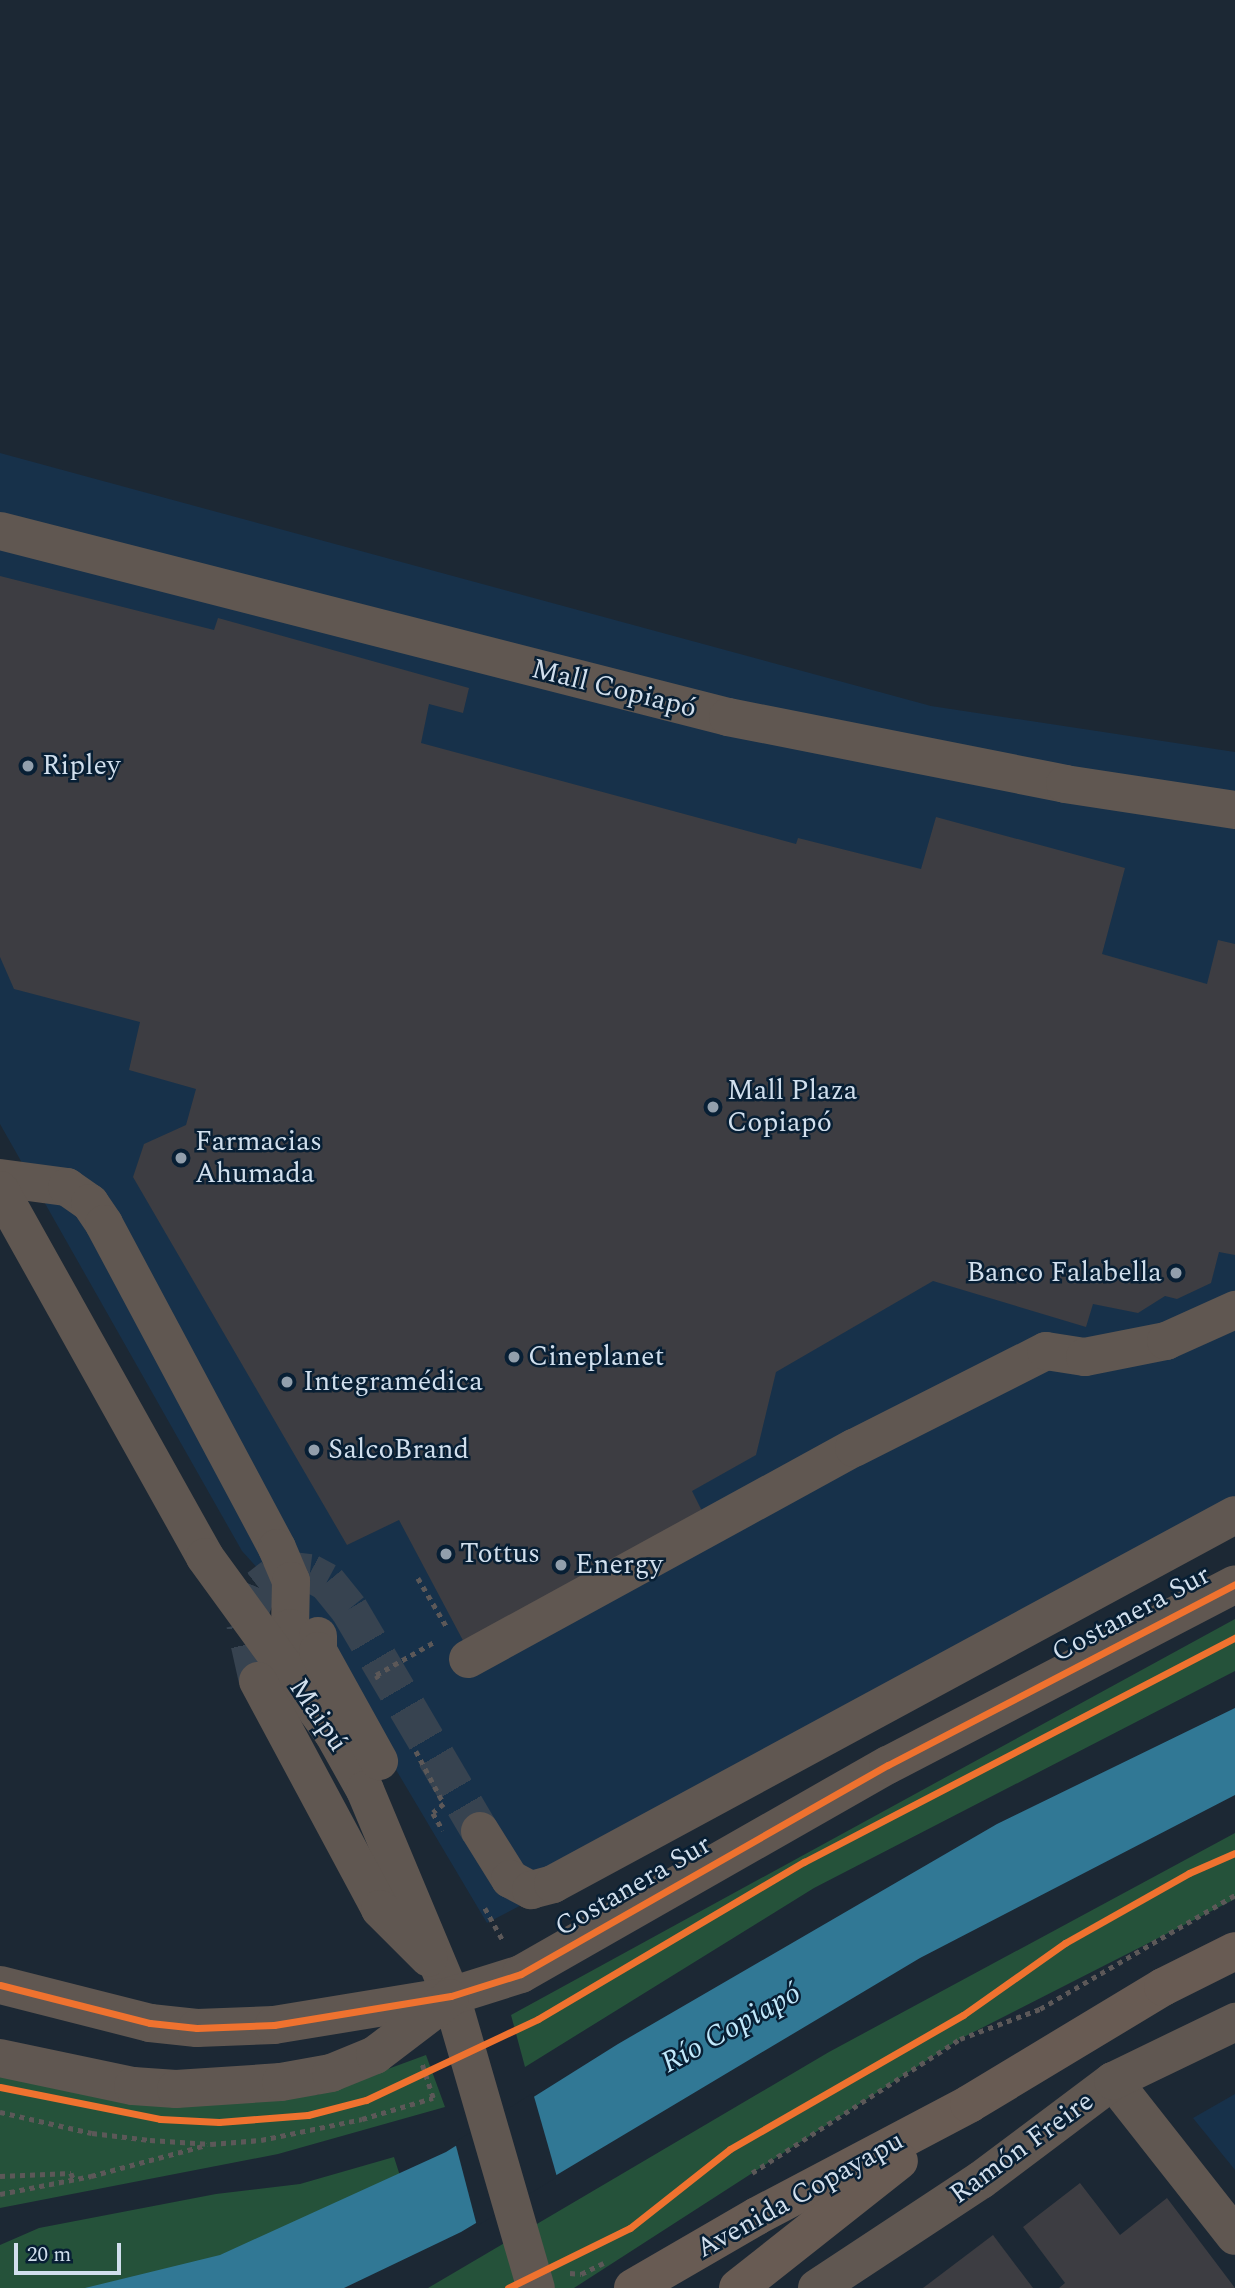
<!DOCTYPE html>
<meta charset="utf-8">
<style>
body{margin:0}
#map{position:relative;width:1235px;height:2288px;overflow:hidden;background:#1c2834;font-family:Spectral,serif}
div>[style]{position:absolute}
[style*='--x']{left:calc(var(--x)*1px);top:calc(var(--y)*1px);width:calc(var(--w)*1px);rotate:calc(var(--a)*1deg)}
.built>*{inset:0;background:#17314a}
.green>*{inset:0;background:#25523a}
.water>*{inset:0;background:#317895}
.pier>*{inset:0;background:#1c2834}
.building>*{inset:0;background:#3d3d42}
.minor-tunnel>*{height:38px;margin-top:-19px;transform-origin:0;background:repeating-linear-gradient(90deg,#374350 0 38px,transparent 0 57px)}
.path>*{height:4.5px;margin-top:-2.25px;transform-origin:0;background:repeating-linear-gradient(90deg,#5c5858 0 5px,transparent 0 10px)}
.minor>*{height:38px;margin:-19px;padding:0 19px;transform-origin:19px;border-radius:19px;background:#605751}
.highway>*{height:38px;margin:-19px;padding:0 19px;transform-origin:19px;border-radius:19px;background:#685b53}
.cycleway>*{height:7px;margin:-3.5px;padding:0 3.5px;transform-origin:3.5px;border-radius:3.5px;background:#ef722f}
.dots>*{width:19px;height:19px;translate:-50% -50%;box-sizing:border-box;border:4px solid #081f34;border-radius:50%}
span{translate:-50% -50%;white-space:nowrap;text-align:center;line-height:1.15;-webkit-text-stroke:5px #081f34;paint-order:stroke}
.street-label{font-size:28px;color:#d1dfed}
.poi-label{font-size:28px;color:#d1dfed}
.left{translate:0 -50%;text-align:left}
.right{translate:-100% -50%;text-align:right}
.water-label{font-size:30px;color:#c2e9fb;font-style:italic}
.scale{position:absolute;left:14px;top:2243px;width:107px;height:32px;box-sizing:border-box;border:4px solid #d1dfed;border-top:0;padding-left:9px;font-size:21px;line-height:24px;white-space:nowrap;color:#d1dfed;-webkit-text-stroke:5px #081f34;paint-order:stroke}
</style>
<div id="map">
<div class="built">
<div style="clip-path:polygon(0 453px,931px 706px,1235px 752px,1235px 1535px,487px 1923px,313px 1630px,242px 1551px,0 1124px)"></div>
<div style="clip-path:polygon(1235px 2094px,1235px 2170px,1193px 2118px)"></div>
</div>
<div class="green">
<div style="clip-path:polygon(1235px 1619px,1235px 1671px,814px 1888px,525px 2067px,511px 2015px)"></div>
<div style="clip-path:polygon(1235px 1833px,1235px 1899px,960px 2039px,574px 2288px,428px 2288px,829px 2052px)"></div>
<div style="clip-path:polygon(426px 2055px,445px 2107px,278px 2154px,0 2208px,0 2073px,317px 2095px)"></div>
<div style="clip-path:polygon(394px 2157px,423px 2248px,312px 2288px,0 2288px,0 2245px,39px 2228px,216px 2194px,300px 2184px)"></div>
</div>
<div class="water">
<div style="clip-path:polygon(1235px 1708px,1235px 1795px,920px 1958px,461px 2232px,344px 2288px,85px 2288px,220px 2255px,446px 2152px,618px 2044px,997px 1824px)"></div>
</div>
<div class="pier">
<div style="clip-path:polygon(533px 2093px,557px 2177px,477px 2226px,455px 2142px)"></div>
</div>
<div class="building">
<div style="clip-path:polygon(0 576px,214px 630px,218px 618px,469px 688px,463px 713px,429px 704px,421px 743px,796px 844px,798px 838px,921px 869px,936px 817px,1125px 868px,1102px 954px,1207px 984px,1218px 940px,1235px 944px,1235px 1255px,1219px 1252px,1211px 1283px,1177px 1299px,1165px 1296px,1138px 1313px,1093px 1304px,1086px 1327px,933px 1281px,776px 1372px,756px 1455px,692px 1491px,706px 1519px,467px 1648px,399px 1520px,347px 1545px,133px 1177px,144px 1144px,186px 1125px,196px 1089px,129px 1070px,140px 1022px,14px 989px,0 957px)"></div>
<div style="clip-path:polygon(1080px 2183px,1120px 2235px,1167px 2198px,1235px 2288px,1059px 2288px,1065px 2283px,1023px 2227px)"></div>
<div style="clip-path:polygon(993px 2235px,1033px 2288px,923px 2288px)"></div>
</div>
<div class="minor-tunnel">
<div style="--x:258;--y:1681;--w:59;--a:-102.6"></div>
<div style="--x:245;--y:1623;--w:38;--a:-68"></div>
<div style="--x:259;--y:1588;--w:18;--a:-38"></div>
<div style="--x:273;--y:1577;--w:21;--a:-17"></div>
<div style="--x:293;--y:1571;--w:17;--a:7"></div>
<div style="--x:310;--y:1573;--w:19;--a:28"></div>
<div style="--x:327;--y:1582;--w:35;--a:51"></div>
<div style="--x:349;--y:1609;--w:258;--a:59.5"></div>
</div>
<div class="path">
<div style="--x:418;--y:1578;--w:59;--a:59.5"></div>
<div style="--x:378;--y:1679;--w:4;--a:-117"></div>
<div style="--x:376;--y:1675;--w:67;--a:-29.6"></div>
<div style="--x:416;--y:1751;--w:60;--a:62.2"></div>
<div style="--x:444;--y:1804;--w:14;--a:141"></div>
<div style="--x:433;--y:1813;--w:20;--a:60"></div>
<div style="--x:485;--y:1908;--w:38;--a:61"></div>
<div style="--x:0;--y:2112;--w:94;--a:12.9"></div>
<div style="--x:92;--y:2133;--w:58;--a:6.9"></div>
<div style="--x:150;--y:2140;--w:61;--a:3.8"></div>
<div style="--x:211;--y:2144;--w:50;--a:-4.6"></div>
<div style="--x:261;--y:2140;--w:103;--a:-11.7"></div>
<div style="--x:362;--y:2119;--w:74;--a:-16.5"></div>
<div style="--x:433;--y:2098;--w:36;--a:-108"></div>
<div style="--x:752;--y:2173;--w:247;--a:-32.8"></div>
<div style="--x:960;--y:2039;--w:85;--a:-20.6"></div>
<div style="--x:1040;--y:2009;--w:226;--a:-30.3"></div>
<div style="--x:0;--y:2176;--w:71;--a:-2.4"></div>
<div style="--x:71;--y:2173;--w:8;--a:67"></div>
<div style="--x:0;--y:2194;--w:93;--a:-11.2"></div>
<div style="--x:91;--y:2176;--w:120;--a:-15"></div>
<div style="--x:570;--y:2273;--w:11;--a:5"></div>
<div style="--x:581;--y:2274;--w:25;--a:-26"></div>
</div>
<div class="minor">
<div style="--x:0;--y:531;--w:751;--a:14.33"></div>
<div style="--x:728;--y:717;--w:344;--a:11.2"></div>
<div style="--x:1065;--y:784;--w:172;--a:8.7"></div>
<div style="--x:0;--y:1178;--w:68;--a:7.7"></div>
<div style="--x:67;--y:1187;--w:28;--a:35"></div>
<div style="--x:90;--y:1203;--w:25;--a:56"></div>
<div style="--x:104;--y:1224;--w:367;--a:61.9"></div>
<div style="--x:277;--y:1548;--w:36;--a:67"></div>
<div style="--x:291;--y:1581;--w:47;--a:91.2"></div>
<div style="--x:290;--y:1628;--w:52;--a:80"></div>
<div style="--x:0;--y:1190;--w:420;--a:60.8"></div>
<div style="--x:205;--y:1557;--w:218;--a:54"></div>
<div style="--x:333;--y:1733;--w:65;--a:60.7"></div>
<div style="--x:365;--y:1790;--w:223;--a:67.3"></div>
<div style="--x:451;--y:1996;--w:304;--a:73.8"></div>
<div style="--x:318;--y:1636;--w:15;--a:90"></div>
<div style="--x:318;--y:1651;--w:126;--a:61"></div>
<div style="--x:468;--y:1659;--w:440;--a:-28.7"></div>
<div style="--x:854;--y:1448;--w:215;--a:-26.8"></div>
<div style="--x:1046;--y:1351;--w:39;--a:9"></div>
<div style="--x:1085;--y:1357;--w:83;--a:-11.2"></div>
<div style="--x:1166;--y:1341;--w:76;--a:-24.2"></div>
<div style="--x:258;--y:1681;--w:259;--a:61.8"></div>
<div style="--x:380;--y:1909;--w:69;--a:45"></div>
<div style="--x:480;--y:1831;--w:57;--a:58"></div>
<div style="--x:510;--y:1879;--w:24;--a:28"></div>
<div style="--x:531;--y:1890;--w:23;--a:-15"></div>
<div style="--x:553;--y:1884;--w:775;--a:-28.42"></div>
<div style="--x:0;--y:1985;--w:155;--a:14.2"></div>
<div style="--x:150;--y:2023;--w:47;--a:6.1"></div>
<div style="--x:197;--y:2028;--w:77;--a:-2.2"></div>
<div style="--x:274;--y:2025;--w:179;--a:-9.3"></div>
<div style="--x:451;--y:1996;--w:73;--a:-17.4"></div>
<div style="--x:521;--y:1974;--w:422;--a:-29.7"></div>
<div style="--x:888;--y:1765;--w:391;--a:-27.5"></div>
<div style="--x:0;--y:2058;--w:136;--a:11.9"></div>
<div style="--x:133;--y:2086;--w:43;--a:4"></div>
<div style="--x:176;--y:2089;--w:105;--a:-3.8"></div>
<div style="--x:281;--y:2082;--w:51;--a:-10.2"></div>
<div style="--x:331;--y:2073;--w:48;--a:-22.2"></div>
<div style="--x:375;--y:2055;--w:94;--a:-37.2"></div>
<div style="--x:1113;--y:2081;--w:197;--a:51.8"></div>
<div style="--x:817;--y:2288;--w:196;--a:-33.4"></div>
<div style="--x:981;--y:2180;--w:165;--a:-36.9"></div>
<div style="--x:1113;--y:2081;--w:136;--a:-25.8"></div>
</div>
<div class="highway">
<div style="--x:633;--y:2288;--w:143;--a:-30.1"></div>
<div style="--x:757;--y:2216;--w:240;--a:-27.8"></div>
<div style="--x:969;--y:2104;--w:227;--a:-31.1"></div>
<div style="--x:1163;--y:1987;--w:80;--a:-26.6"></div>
<div style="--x:738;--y:2288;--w:205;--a:-38.3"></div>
</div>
<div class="cycleway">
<div style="--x:0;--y:1985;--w:155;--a:14.2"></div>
<div style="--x:150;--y:2023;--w:47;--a:6.1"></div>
<div style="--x:197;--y:2028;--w:77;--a:-2.2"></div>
<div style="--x:274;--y:2025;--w:179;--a:-9.3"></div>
<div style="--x:451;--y:1996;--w:73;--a:-17.4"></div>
<div style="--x:521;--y:1974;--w:422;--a:-29.7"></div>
<div style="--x:888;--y:1765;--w:391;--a:-27.5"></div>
<div style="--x:0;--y:2087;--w:163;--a:11.3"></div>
<div style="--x:160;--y:2119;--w:59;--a:2.9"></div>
<div style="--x:219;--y:2122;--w:89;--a:-4.5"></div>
<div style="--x:308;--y:2115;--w:60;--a:-14.5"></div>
<div style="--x:366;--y:2100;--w:190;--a:-25.2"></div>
<div style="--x:538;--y:2019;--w:309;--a:-30.6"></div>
<div style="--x:804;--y:1862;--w:486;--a:-27.5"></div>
<div style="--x:508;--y:2288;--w:136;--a:-26.2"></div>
<div style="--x:630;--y:2228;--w:127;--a:-38.3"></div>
<div style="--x:730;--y:2149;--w:269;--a:-29.9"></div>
<div style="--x:963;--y:2015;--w:125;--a:-35.2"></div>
<div style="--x:1065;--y:1943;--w:142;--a:-29.4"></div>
<div style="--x:1189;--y:1873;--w:50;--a:-23.5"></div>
</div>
<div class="dots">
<div style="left:28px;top:766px;background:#929fac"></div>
<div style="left:713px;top:1107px;background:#929fac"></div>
<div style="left:181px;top:1158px;background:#929fac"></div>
<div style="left:1176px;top:1273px;background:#929fac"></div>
<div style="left:514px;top:1357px;background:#929fac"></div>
<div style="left:287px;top:1382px;background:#929fac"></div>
<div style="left:314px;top:1450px;background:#929fac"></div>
<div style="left:446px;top:1554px;background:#929fac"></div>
<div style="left:561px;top:1565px;background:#929fac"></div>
</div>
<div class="street-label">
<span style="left:614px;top:689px;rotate:14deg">Mall Copiapó</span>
<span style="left:1131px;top:1614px;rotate:-28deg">Costanera Sur</span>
<span style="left:318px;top:1715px;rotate:56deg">Maipú</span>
<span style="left:633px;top:1886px;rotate:-30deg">Costanera Sur</span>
<span style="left:1022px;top:2148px;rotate:-36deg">Ramón Freire</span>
<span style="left:800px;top:2195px;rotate:-29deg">Avenida Copayapu</span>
</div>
<div class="poi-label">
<span class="left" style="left:42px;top:766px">Ripley</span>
<span class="left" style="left:727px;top:1107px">Mall Plaza<br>Copiapó</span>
<span class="left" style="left:195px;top:1158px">Farmacias<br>Ahumada</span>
<span class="right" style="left:1162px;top:1273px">Banco Falabella</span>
<span class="left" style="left:528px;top:1357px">Cineplanet</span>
<span class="left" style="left:303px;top:1382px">Integramédica</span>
<span class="left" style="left:328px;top:1450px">SalcoBrand</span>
<span class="left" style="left:460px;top:1554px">Tottus</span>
<span class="left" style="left:575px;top:1565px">Energy</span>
</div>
<div class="water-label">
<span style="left:731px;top:2028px;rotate:-29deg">Río Copiapó</span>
</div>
<div class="scale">20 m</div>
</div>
